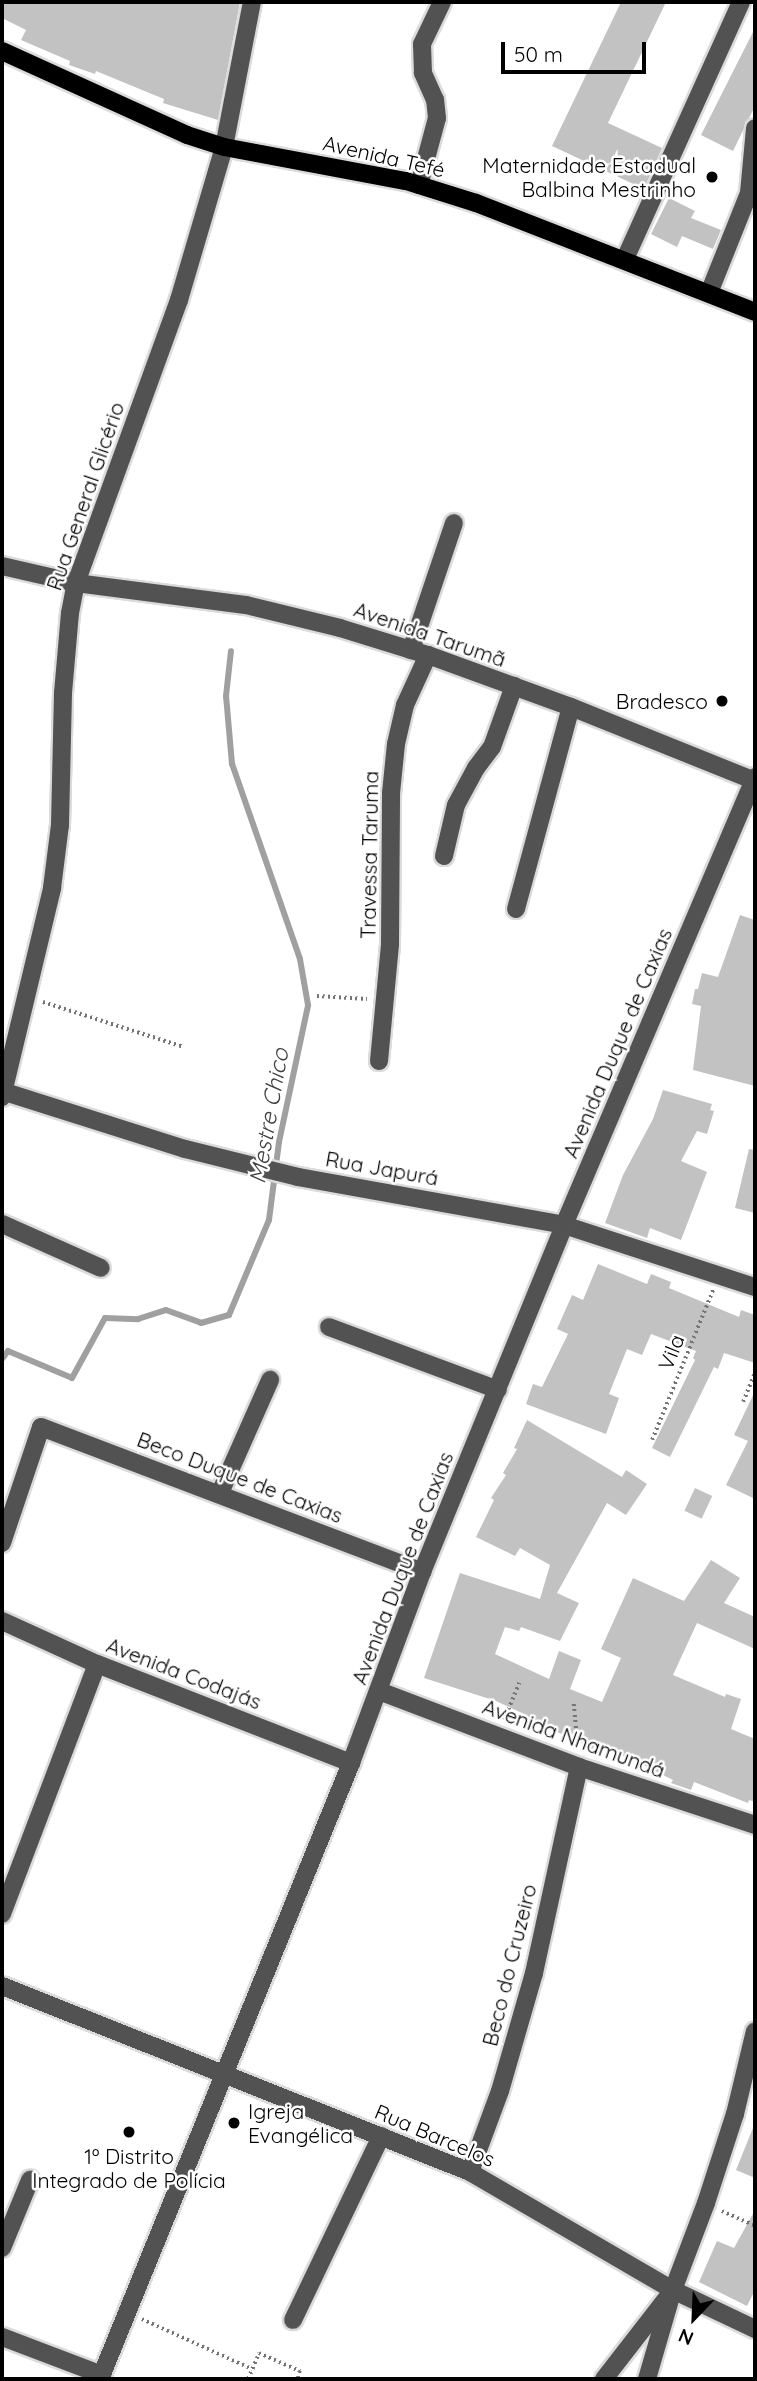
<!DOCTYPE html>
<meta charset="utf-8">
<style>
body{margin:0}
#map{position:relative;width:757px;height:2381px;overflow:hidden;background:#fff;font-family:Quicksand,sans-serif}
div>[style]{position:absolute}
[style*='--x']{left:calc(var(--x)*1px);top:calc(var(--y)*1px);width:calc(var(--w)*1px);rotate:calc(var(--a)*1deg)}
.stream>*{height:6px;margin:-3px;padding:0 3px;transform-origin:3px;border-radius:3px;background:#a0a0a0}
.building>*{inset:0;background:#c2c2c2;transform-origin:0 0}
.path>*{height:3.5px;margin-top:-1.75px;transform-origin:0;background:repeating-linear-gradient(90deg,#747474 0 2px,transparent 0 5.5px)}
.roads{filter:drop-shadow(2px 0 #dbdbdb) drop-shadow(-2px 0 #dbdbdb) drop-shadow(0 2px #dbdbdb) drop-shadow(0 -2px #dbdbdb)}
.minor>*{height:18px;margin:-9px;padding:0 9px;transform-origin:9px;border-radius:9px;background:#525252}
.major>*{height:18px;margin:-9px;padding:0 9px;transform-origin:9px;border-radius:9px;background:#000}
.dots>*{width:19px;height:19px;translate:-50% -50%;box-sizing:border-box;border:4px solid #fff;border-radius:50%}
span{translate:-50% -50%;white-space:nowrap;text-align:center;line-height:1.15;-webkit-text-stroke:5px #fff;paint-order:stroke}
.street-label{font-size:21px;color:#000}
.poi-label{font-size:21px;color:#000}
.right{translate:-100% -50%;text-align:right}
.left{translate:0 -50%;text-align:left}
.water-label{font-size:23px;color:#414141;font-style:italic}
.frame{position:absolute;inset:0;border:4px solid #000;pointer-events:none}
.north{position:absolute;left:659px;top:2283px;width:70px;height:70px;-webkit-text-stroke:5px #fff;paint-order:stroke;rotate:203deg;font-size:19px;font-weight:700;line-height:28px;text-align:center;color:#000}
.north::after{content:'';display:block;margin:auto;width:24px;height:32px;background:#000;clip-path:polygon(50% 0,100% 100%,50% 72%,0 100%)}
.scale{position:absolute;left:501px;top:42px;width:145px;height:32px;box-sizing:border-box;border:4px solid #000;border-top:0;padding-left:9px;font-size:21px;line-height:24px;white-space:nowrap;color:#000;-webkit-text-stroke:5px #fff;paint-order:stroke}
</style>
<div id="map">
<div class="stream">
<div style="--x:2;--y:1359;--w:10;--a:-53"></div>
<div style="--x:8;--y:1351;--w:69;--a:22.9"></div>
<div style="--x:72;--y:1378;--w:68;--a:-61.2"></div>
<div style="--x:105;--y:1318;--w:33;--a:2"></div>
<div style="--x:138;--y:1319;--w:29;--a:-18"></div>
<div style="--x:166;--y:1310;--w:37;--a:20"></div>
<div style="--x:201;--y:1323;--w:29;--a:-16"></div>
<div style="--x:229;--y:1315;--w:103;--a:-67.2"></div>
<div style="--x:269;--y:1220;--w:79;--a:-82.7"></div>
<div style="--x:279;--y:1142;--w:140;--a:-78"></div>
<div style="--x:308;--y:1005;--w:47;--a:-99.9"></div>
<div style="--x:300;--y:959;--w:207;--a:-109.2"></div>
<div style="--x:232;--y:764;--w:68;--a:-95"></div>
<div style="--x:226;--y:696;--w:45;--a:-83.7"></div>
</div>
<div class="building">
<div style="clip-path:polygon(2px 2px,240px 2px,218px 120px,163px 103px,164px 99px,96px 71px,95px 74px,69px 65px,70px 61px,21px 40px,26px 30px,2px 18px)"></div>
<div style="clip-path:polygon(621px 2px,666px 2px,608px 123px,662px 148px,644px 189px,552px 146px)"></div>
<div style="clip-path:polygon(755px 28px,755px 106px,733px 151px,701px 135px)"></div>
<div style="clip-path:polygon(669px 198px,695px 211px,691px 218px,721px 230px,713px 249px,682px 236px,677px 247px,651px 234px)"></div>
<div style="clip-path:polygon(740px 915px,755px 920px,755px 1086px,693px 1070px,701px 1006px,692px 1004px,695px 989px,698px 989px,702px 973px,718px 977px)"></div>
<div style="clip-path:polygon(663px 1090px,712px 1104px,710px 1110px,714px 1111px,707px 1134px,697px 1131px,681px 1161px,707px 1172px,681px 1240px,650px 1228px,647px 1238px,605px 1223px,623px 1175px,653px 1119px)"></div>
<div style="clip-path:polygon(749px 1149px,755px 1150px,755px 1213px,735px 1208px)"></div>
<div style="clip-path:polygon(598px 1264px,647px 1284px,651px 1274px,671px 1282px,669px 1288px,739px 1317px,741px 1310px,755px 1315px,755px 1363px,724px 1353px,718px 1369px,714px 1367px,670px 1457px,652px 1448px,695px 1360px,693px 1358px,696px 1351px,651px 1334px,642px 1355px,627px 1349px,609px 1394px,619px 1398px,606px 1434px,526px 1404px,533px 1384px,542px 1387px,568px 1334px,557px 1329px,572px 1295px,583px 1300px)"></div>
<div style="clip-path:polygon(755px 1391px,755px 1499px,726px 1485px,748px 1441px,734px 1435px)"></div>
<div style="clip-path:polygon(527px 1420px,622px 1477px,626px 1470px,647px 1484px,626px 1515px,607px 1503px,557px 1593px,579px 1603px,560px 1641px,521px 1627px,519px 1631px,505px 1627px,495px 1654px,549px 1679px,559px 1651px,581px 1660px,570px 1689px,602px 1702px,621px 1658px,601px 1649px,633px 1578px,684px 1601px,711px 1560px,740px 1578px,724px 1603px,755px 1617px,755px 1649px,697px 1623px,673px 1675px,725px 1697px,726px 1694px,741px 1699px,731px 1729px,755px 1739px,755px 1802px,749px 1800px,748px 1803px,694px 1782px,691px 1790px,671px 1783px,673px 1780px,639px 1763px,596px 1744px,592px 1749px,573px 1738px,524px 1720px,526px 1715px,496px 1701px,424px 1678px,460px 1573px,540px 1599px,550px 1565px,520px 1548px,515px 1556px,476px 1537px,494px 1500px,491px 1498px,506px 1475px,503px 1473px,517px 1449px,514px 1448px)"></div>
<div style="left:695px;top:1488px;width:19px;height:25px;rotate:25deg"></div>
<div style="clip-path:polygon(755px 2123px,755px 2178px,736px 2170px)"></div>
<div style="clip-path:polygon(755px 2210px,755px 2290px,747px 2306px,699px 2282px,717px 2241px,734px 2248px)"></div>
</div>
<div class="path">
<div style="--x:317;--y:996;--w:50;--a:3.4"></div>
<div style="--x:43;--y:1002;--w:148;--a:17.7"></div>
<div style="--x:743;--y:1402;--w:31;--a:-68"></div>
<div style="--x:652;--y:1440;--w:162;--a:-67.9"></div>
<div style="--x:574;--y:1704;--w:43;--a:84.7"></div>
<div style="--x:504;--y:1720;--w:40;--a:-68"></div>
<div style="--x:722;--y:2211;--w:36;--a:24"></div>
<div style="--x:142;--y:2319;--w:121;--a:24.4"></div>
<div style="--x:248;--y:2379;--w:28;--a:-67"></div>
<div style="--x:259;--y:2353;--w:45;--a:23.7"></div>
<div style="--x:300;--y:2371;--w:8;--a:104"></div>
</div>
<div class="roads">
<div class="minor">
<div style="--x:419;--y:185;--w:69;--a:-75"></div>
<div style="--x:437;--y:118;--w:18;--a:-96"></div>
<div style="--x:435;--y:100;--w:30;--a:-114"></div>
<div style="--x:423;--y:73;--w:29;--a:-92"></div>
<div style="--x:422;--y:44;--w:47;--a:-64.5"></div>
<div style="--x:625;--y:259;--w:282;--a:-65.7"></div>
<div style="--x:709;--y:293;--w:108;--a:-68.2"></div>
<div style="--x:749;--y:193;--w:65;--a:-84.7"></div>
<div style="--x:2;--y:566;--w:76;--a:12.9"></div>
<div style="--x:76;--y:583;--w:171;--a:7.4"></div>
<div style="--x:246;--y:605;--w:97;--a:13.7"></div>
<div style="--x:340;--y:628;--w:92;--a:17.1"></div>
<div style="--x:428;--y:655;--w:152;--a:20"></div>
<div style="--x:571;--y:707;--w:198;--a:21.9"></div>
<div style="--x:411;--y:650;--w:134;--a:-71.3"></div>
<div style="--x:444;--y:856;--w:52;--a:-76.8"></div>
<div style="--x:456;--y:805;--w:42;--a:-61.6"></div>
<div style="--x:476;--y:768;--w:26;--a:-53"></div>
<div style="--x:492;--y:747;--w:65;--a:-70.2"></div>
<div style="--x:516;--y:909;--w:209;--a:-74.8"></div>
<div style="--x:379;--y:1061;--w:118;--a:-84.6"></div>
<div style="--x:390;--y:944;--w:151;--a:-89.6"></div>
<div style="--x:391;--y:793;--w:49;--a:-84.2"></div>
<div style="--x:396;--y:744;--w:40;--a:-77"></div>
<div style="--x:405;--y:705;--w:55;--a:-65.3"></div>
<div style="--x:2;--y:1091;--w:192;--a:17.6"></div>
<div style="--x:185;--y:1149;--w:116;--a:13.9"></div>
<div style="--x:298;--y:1177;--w:270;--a:10.2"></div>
<div style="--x:564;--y:1225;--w:201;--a:18"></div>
<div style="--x:2;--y:1097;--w:215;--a:-76.5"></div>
<div style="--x:52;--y:888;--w:64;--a:-82.8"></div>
<div style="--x:60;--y:825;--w:132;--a:-88.7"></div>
<div style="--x:63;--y:693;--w:80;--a:-85"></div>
<div style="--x:70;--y:613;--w:31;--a:-79"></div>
<div style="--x:76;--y:583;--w:301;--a:-70"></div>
<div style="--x:179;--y:300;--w:159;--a:-73.6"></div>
<div style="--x:224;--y:147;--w:148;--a:-79.1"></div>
<div style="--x:2;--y:1224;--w:108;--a:24"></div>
<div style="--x:329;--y:1327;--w:180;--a:20.4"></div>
<div style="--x:220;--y:1493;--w:124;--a:-66.1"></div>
<div style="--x:2;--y:1543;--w:122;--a:-71.4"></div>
<div style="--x:41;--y:1427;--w:408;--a:20.8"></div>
<div style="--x:2;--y:1621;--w:104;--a:24.4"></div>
<div style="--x:97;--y:1664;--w:273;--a:21.3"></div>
<div style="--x:379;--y:1691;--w:214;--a:20.8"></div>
<div style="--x:579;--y:1767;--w:185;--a:18.2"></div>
<div style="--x:2;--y:1914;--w:267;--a:-69.2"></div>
<div style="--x:2;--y:1986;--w:504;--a:21.67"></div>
<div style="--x:470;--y:2172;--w:235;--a:30.2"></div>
<div style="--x:673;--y:2290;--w:91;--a:25.4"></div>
<div style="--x:470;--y:2172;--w:86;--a:-69.7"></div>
<div style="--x:500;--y:2091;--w:123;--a:-73.9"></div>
<div style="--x:534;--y:1973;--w:211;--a:-77.7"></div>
<div style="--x:2;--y:2248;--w:74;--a:-67.6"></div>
<div style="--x:293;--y:2320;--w:204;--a:-64.4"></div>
<div style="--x:2;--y:2337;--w:107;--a:20.8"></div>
<div style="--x:100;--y:2379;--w:665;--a:-67.83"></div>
<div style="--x:351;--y:1763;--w:204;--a:-69.6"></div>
<div style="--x:422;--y:1572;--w:375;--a:-67.7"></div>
<div style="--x:564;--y:1225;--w:487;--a:-66.9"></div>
<div style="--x:604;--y:2379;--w:113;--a:-52.2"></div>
<div style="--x:673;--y:2290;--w:93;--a:-69.2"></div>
<div style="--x:706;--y:2203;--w:94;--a:-72"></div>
<div style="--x:735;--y:2114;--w:85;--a:-76.5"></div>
<div style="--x:647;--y:2379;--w:82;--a:-73.8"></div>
</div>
<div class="major">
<div style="--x:2;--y:51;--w:203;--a:24.4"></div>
<div style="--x:187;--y:135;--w:39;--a:18"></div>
<div style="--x:224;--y:147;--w:185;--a:10.6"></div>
<div style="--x:406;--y:181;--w:73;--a:17.4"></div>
<div style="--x:476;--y:203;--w:300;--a:21.3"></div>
</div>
</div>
<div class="dots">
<div style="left:712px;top:177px;background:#000"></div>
<div style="left:722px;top:701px;background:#000"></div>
<div style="left:234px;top:2123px;background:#000"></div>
<div style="left:129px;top:2132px;background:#000"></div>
</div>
<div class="street-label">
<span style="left:384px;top:156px;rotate:13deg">Avenida Tefé</span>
<span style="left:85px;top:496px;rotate:-71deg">Rua General Glicério</span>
<span style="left:430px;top:634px;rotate:19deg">Avenida Tarumã</span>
<span style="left:369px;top:855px;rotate:-89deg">Travessa Taruma</span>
<span style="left:617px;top:1043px;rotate:-67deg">Avenida Duque de Caxias</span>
<span style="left:382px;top:1168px;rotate:10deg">Rua Japurá</span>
<span style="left:671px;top:1352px;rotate:-68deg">Vila</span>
<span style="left:240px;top:1477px;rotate:21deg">Beco Duque de Caxias</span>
<span style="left:402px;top:1568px;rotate:-69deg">Avenida Duque de Caxias</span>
<span style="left:184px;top:1673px;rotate:21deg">Avenida Codajás</span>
<span style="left:574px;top:1738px;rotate:20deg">Avenida Nhamundá</span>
<span style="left:509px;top:1965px;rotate:-76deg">Beco do Cruzeiro</span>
<span style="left:435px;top:2135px;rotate:23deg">Rua Barcelos</span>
</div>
<div class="poi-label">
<span class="right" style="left:696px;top:177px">Maternidade Estadual<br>Balbina Mestrinho</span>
<span class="right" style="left:708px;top:701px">Bradesco</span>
<span class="left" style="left:248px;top:2123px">Igreja<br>Evangélica</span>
<span style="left:129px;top:2168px">1º Distrito<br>Integrado de Polícia</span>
</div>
<div class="water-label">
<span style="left:269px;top:1116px;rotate:-80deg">Mestre Chico</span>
</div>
<div class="frame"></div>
<div class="north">N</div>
<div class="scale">50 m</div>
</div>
